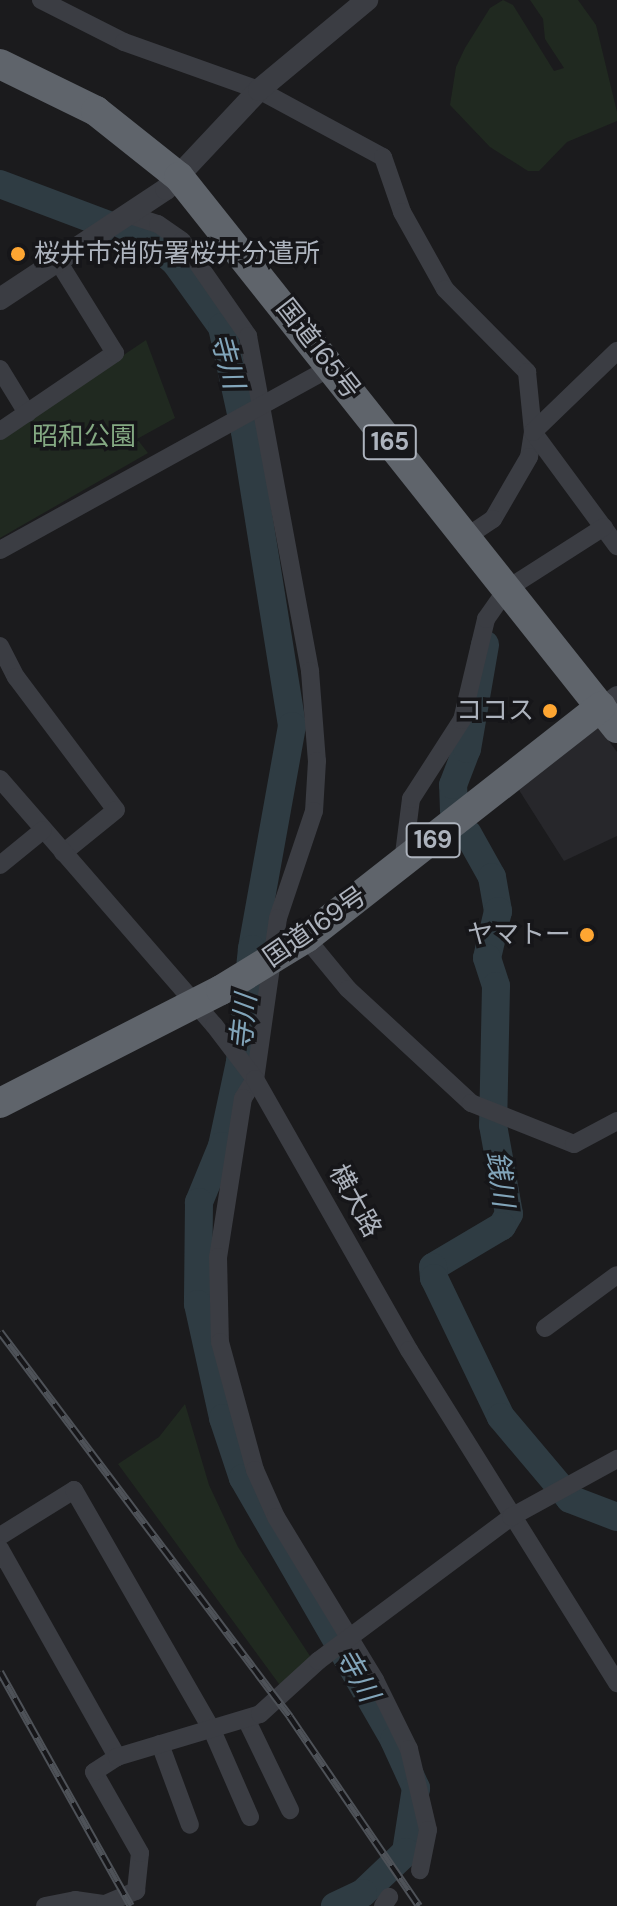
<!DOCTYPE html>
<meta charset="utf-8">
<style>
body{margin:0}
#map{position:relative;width:617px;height:1906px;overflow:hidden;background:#1b1b1d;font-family:"DM Sans","Noto Sans JP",sans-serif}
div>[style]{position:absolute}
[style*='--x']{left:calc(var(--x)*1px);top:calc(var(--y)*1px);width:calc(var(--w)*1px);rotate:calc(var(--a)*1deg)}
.built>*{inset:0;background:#27272b}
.green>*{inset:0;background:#202920}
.river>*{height:28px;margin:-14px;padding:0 14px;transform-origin:14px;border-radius:14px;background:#2f3c43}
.minor>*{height:18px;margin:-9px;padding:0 9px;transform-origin:9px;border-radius:9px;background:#3b3d43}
.tertiary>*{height:22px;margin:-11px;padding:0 11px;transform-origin:11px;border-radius:11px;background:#3b3d43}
.trunk>*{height:30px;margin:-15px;padding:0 15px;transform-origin:15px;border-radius:15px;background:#5f646b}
.rail>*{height:8px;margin-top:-4px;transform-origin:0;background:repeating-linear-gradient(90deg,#161619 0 15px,#4e5258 0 30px);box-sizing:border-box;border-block:2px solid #4e5258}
.dots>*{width:22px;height:22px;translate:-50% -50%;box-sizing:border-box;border:4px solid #161619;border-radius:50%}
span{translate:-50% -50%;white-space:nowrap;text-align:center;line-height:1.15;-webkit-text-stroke:7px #161619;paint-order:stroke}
.shield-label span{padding:2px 6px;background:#161619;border:2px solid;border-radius:6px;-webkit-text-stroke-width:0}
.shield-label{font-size:24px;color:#adb3bd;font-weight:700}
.poi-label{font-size:26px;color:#adb3bd}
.left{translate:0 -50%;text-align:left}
.right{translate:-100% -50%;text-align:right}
.street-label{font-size:26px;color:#adb3bd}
.park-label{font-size:26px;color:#84a983}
.water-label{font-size:28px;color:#82a5ba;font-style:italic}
</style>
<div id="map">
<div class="built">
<div style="clip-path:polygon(598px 726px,617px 752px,617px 836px,564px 861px,519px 790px)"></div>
</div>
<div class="green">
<div style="clip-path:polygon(503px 0,513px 5px,554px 71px,564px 68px,545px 39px,543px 19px,530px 0,578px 0,596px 25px,617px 112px,617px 121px,567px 142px,539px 171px,528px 171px,490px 147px,450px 105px,456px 67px,465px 48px,490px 8px)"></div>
<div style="clip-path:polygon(146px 340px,175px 418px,137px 439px,148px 453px,0 538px,0 438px)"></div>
<div style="clip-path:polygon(185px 1404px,209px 1485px,238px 1547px,312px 1659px,282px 1688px,118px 1464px,159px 1437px)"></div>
</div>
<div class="river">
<div style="--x:0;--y:184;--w:161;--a:20.7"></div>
<div style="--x:151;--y:241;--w:33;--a:41"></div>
<div style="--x:176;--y:263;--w:79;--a:54.3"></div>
<div style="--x:222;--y:327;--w:107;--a:77.6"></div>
<div style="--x:245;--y:432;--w:298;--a:80.9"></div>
<div style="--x:292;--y:726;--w:227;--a:100.2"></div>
<div style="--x:252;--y:949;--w:114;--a:96.1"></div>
<div style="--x:240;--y:1062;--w:86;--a:102.1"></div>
<div style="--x:222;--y:1146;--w:61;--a:112.3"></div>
<div style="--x:199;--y:1202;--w:102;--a:90.6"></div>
<div style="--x:198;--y:1304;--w:117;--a:77.6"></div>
<div style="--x:223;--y:1418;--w:63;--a:71.6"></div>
<div style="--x:243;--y:1478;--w:302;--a:60"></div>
<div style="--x:394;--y:1740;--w:53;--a:65.4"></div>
<div style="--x:416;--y:1788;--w:65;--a:98.9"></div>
<div style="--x:406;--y:1852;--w:59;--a:136.4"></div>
<div style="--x:363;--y:1893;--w:31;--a:155"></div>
<div style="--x:454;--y:811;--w:26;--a:-92"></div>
<div style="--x:453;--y:785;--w:39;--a:-69"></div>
<div style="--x:467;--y:749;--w:106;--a:-80.2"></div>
<div style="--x:468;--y:834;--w:49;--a:60.8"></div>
<div style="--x:492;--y:877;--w:35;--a:80"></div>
<div style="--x:498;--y:911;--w:48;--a:103.2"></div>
<div style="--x:487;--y:958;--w:29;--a:72"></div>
<div style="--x:496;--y:986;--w:139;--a:91.2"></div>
<div style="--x:493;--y:1125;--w:90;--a:79.8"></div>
<div style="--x:509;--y:1214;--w:14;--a:120"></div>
<div style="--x:502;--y:1226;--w:80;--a:149.3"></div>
<div style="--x:433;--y:1267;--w:11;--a:85"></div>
<div style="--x:434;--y:1278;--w:154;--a:64.3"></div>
<div style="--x:501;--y:1417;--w:107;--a:49.9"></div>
<div style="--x:570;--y:1499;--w:50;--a:21"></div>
</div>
<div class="minor">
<div style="--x:41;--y:0;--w:93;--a:26.8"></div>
<div style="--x:124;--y:42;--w:143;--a:19.6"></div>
<div style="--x:259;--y:90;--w:141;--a:28.4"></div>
<div style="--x:383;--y:157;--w:58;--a:70.9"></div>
<div style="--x:402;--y:212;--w:88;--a:60.8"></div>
<div style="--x:445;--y:289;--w:117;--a:45.3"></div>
<div style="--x:527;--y:372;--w:60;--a:84.3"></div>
<div style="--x:533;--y:432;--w:25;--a:99"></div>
<div style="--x:529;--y:457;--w:72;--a:120.1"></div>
<div style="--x:493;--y:519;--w:32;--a:146"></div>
<div style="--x:130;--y:215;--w:29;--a:18"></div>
<div style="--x:158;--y:224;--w:29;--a:35"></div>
<div style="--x:182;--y:241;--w:116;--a:55.2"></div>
<div style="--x:248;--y:336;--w:341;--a:79.5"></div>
<div style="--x:310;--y:671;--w:90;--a:85.6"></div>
<div style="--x:317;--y:761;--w:50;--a:93.4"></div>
<div style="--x:314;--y:811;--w:113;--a:108.6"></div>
<div style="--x:278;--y:918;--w:163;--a:98.1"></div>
<div style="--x:255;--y:1079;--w:22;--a:122"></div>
<div style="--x:243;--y:1098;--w:161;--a:98.9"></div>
<div style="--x:218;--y:1257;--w:85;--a:88.7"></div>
<div style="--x:220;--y:1342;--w:133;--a:74.7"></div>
<div style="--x:255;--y:1470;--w:51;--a:65.9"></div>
<div style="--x:276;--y:1517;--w:191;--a:58.7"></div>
<div style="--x:375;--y:1680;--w:77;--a:63.8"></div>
<div style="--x:409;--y:1749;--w:83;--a:76.8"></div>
<div style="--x:428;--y:1830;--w:41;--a:101.3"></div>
<div style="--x:0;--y:369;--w:52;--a:58.5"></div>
<div style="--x:0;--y:431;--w:139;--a:-34.1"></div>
<div style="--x:115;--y:353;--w:108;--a:-121.8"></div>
<div style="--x:533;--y:432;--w:142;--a:53.6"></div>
<div style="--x:533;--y:432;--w:117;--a:-44"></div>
<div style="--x:0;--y:550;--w:379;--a:-28.9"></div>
<div style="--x:0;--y:646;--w:35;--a:63"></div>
<div style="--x:16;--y:677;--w:166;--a:53.1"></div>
<div style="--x:116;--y:810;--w:68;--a:140.9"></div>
<div style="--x:601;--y:707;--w:20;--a:-37"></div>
<div style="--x:0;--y:779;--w:326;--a:49"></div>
<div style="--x:214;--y:1025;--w:68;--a:52.8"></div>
<div style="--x:255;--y:1079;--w:312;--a:60.4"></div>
<div style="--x:409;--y:1350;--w:393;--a:58"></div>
<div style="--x:403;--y:862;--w:64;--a:-82.8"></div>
<div style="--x:411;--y:799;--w:94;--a:-57.2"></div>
<div style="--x:462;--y:720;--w:104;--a:-76.6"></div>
<div style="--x:486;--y:619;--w:37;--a:-55"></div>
<div style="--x:507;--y:589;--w:115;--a:-32.6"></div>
<div style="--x:0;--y:865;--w:55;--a:-39.1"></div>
<div style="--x:306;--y:938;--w:66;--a:50.5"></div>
<div style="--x:348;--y:989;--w:168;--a:42.8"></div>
<div style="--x:471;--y:1103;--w:111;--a:21.7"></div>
<div style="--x:574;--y:1144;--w:49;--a:-28.1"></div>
<div style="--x:545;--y:1328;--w:89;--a:-36.4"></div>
<div style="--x:0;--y:1536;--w:87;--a:-31.9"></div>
<div style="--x:74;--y:1490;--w:277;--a:60.1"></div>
<div style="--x:212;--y:1730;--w:95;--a:66.4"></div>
<div style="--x:0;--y:1549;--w:239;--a:60.6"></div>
<div style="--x:247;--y:1721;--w:99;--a:64.2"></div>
<div style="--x:160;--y:1744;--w:86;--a:69.7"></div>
<div style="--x:45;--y:1906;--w:31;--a:-11"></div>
<div style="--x:75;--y:1900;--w:30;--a:8"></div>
<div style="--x:105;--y:1904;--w:34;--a:-23"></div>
<div style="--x:136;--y:1891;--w:38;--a:-84"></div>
<div style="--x:140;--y:1853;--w:93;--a:-119.6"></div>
<div style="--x:94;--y:1772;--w:27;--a:-33"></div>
<div style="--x:117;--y:1757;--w:149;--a:-16.7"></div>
<div style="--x:260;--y:1714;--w:79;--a:-42.4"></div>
<div style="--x:318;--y:1661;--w:241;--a:-36.7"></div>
<div style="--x:511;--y:1517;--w:121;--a:-28.7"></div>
<div style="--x:383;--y:1906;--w:11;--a:-56"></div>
</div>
<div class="tertiary">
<div style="--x:0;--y:299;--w:199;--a:-33.5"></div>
<div style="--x:166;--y:189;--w:136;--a:-46.8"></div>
<div style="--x:259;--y:90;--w:141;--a:-39.8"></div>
</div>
<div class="trunk">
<div style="--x:0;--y:64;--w:107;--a:26.1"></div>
<div style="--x:96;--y:111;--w:106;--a:38.5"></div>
<div style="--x:179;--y:177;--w:704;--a:51.52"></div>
<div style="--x:0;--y:1103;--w:248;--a:-27.1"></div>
<div style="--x:221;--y:990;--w:100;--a:-31.5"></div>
<div style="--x:306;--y:938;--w:375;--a:-38.1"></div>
</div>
<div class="rail">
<div style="--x:0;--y:1332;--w:482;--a:53"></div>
<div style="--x:290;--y:1717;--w:229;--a:55.7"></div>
<div style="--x:0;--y:1672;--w:268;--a:60.8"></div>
</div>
<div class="dots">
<div style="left:18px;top:254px;background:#fea632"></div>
<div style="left:550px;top:711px;background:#fea632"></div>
<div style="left:587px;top:935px;background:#fea632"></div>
</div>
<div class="shield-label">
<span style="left:390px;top:442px">165</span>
<span style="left:433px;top:840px">169</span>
</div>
<div class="poi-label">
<span class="left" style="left:34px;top:254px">桜井市消防署桜井分遣所</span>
<span class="right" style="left:534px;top:711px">ココス</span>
<span class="right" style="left:571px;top:935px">ヤマトー</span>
</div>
<div class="street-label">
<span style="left:318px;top:349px;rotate:52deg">国道165号</span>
<span style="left:315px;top:927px;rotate:-35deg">国道169号</span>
<span style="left:355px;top:1201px;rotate:61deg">横大路</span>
</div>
<div class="park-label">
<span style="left:84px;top:437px">昭和公園</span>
</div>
<div class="water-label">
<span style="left:227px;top:361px;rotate:75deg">寺川</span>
<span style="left:244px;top:1022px;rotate:-84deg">寺川</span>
<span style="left:500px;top:1179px;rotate:83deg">銭川</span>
<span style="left:357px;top:1675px;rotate:60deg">寺川</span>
</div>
</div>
